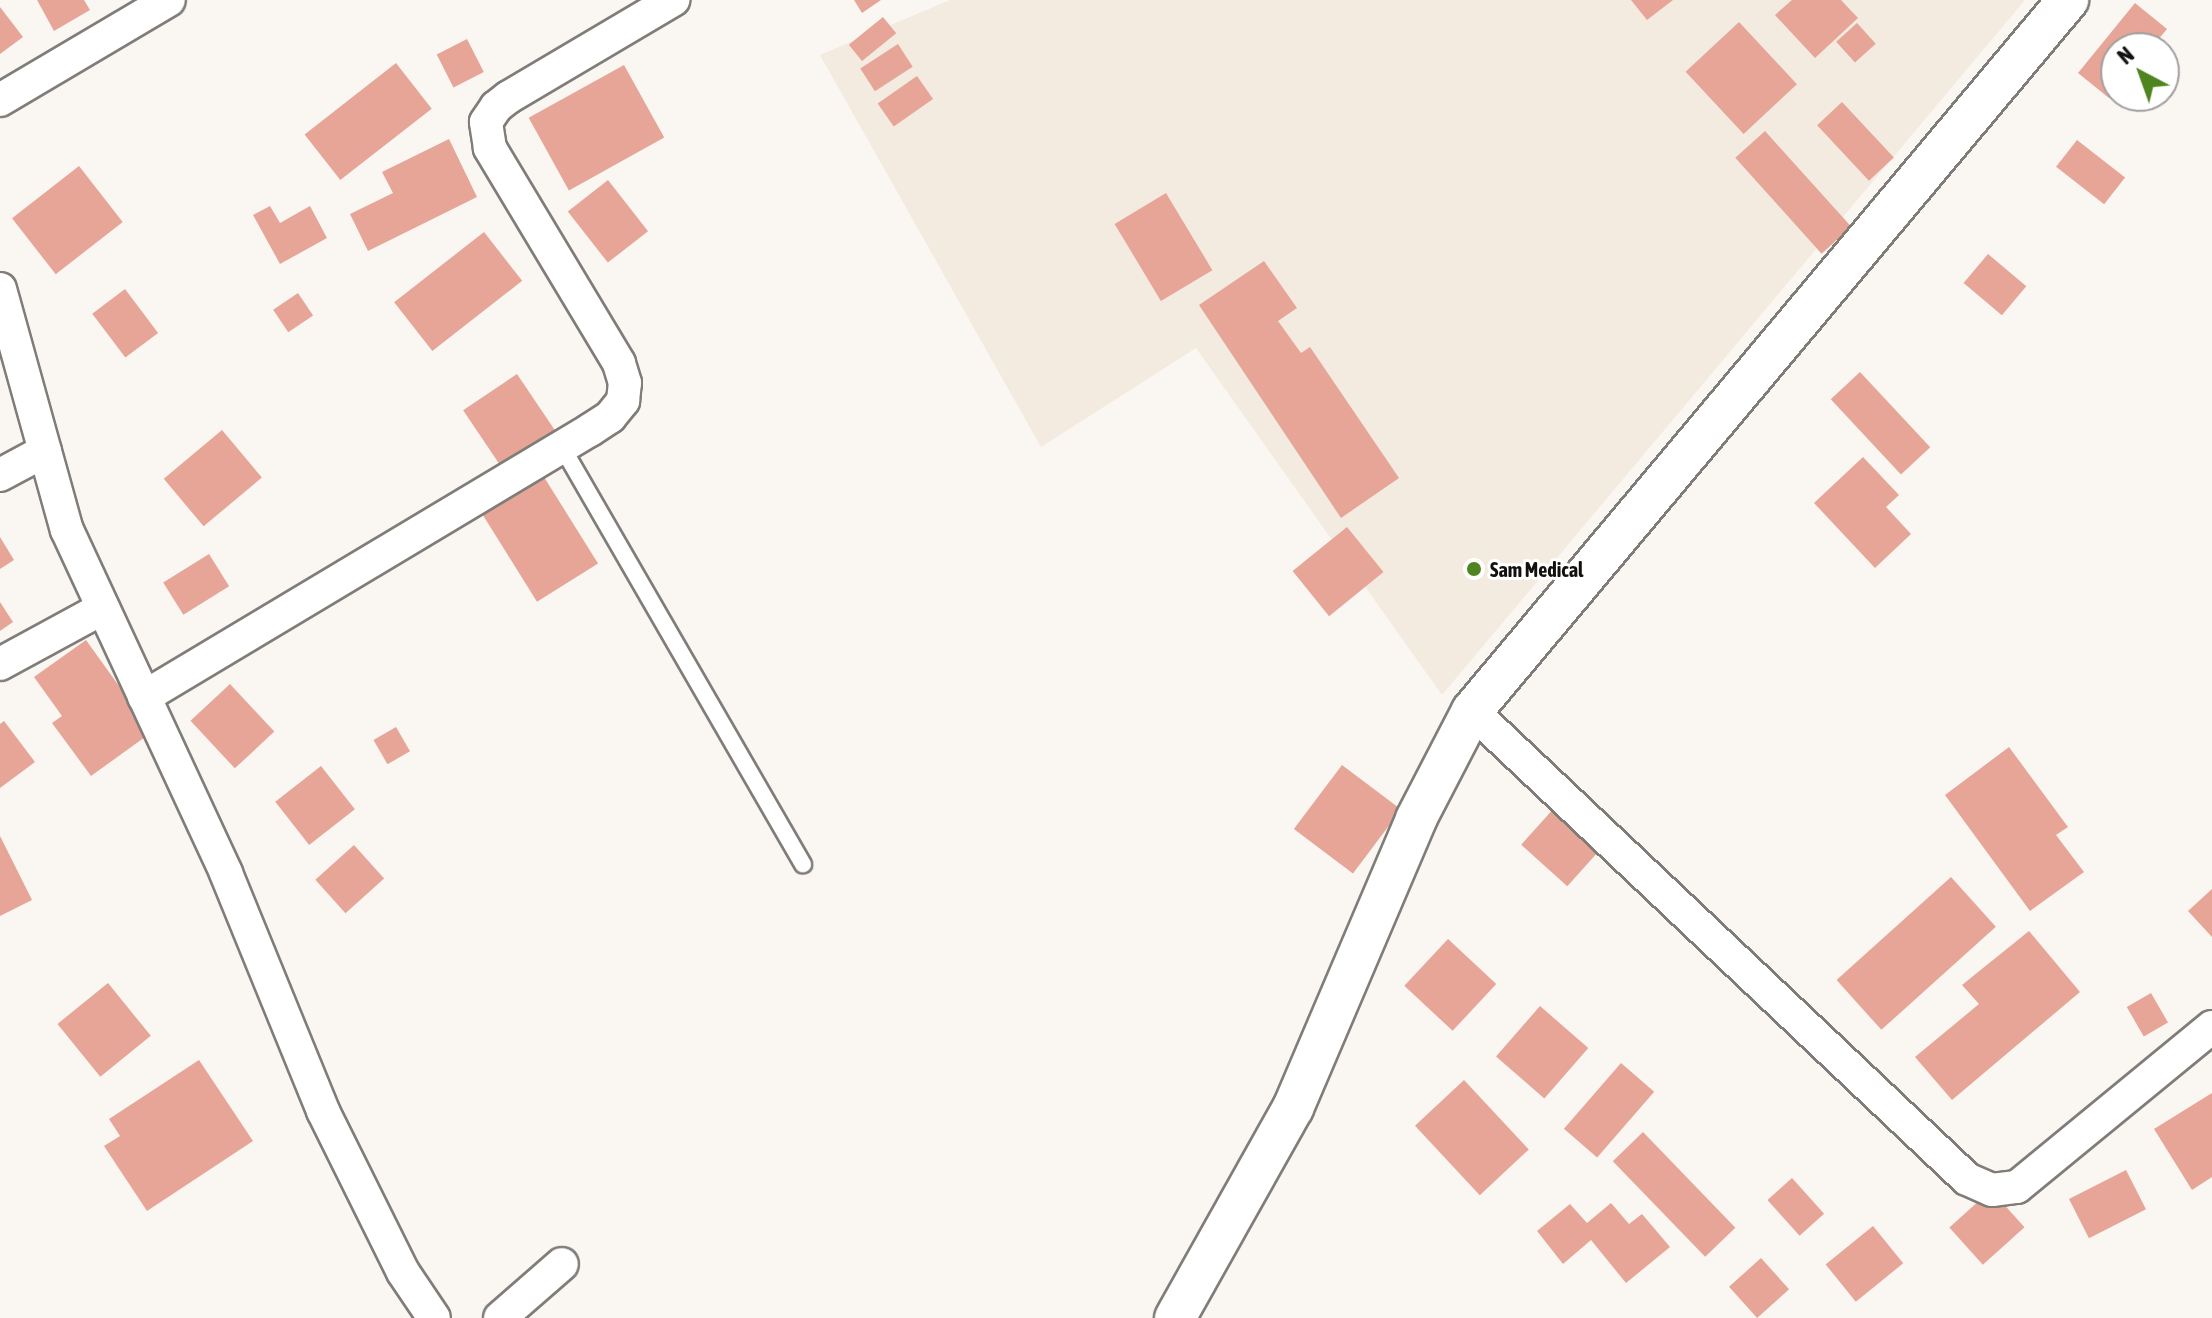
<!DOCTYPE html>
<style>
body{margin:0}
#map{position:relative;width:2212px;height:1318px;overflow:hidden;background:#faf6f2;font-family:"Asap Condensed",sans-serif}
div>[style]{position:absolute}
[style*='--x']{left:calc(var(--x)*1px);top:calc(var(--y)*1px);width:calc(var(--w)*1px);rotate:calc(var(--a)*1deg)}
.built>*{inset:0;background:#f3eae0}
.building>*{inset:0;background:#e7a598;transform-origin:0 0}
.roads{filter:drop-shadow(2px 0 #807d79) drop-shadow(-2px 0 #807d79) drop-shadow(0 2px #807d79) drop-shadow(0 -2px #807d79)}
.service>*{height:16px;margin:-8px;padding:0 8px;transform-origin:8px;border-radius:8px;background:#fff}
.minor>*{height:32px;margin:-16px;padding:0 16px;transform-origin:16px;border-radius:16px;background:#fff}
.tertiary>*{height:40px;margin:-20px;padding:0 20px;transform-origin:20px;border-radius:20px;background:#fff}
.dots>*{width:22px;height:22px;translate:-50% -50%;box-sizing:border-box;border:4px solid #fff;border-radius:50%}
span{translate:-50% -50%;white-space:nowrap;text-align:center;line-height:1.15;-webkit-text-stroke:6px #fff;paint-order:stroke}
.poi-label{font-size:20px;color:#131110;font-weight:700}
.left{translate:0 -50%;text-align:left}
.north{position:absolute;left:2100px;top:32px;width:80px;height:80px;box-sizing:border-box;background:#fff;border:2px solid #a1a09f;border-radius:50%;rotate:319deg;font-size:22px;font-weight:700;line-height:32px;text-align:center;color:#131110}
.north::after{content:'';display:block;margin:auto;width:28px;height:36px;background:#4f851e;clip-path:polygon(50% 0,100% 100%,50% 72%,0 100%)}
</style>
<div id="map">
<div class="built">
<div style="clip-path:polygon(950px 0,2025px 0,1442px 695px,1196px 348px,1041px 447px,820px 55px)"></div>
</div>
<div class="building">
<div style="clip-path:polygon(37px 0,84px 0,90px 10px,54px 31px)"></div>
<div style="clip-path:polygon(854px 0,881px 0,862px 13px)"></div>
<div style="clip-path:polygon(1631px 0,1673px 0,1647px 20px)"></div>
<div style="clip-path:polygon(1792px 0,1841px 0,1858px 18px,1815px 58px,1775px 15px)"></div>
<div style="clip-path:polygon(2135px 3px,2167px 29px,2151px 48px,2116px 48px,2116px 89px,2109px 98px,2078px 73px)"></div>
<div style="clip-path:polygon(0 7px,23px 37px,0 54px)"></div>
<div style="left:883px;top:17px;width:21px;height:44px;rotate:51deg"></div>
<div style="left:1739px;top:22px;width:85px;height:73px;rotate:47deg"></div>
<div style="left:1857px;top:23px;width:28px;height:28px;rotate:48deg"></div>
<div style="left:467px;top:39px;width:37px;height:34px;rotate:63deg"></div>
<div style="left:898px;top:44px;width:27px;height:45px;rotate:57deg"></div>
<div style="left:396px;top:63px;width:58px;height:116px;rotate:52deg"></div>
<div style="left:624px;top:65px;width:83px;height:109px;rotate:61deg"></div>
<div style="left:917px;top:76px;width:28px;height:48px;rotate:55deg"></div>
<div style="left:1842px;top:102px;width:76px;height:34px;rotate:47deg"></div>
<div style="left:1765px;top:131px;width:129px;height:40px;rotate:48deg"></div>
<div style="clip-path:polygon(449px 139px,477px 197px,368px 251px,350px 214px,393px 193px,382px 172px)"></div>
<div style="left:2077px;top:140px;width:61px;height:34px;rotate:38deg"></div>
<div style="left:79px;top:166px;width:71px;height:85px;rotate:52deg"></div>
<div style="left:608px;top:180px;width:65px;height:51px;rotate:52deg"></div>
<div style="left:1166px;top:193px;width:90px;height:60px;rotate:59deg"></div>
<div style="clip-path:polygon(270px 206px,280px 223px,310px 206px,327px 238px,280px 264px,253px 215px)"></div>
<div style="left:484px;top:232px;width:62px;height:114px;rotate:52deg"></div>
<div style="left:1988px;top:254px;width:50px;height:38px;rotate:40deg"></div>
<div style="clip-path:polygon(1264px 261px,1297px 308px,1278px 321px,1301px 353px,1310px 347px,1399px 478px,1341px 518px,1199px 305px)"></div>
<div style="left:125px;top:289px;width:55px;height:41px;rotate:53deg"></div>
<div style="left:298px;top:293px;width:27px;height:30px;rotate:56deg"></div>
<div style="left:1860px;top:372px;width:103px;height:40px;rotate:47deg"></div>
<div style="left:517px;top:374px;width:69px;height:65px;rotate:56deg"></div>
<div style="left:222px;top:430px;width:62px;height:76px;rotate:50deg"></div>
<div style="clip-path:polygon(1863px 457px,1899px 495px,1886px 507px,1911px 534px,1875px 568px,1814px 503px)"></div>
<div style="left:544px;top:477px;width:102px;height:72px;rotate:58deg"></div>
<div style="left:1347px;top:527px;width:58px;height:70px;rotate:51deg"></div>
<div style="clip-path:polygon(0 537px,14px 560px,0 569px)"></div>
<div style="left:209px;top:554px;width:38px;height:54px;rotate:58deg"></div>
<div style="clip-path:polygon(0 602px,13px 622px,0 631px)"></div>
<div style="clip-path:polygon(86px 640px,152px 732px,91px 776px,52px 723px,62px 716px,34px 677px)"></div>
<div style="left:230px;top:684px;width:65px;height:54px;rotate:47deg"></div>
<div style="clip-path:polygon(4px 721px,35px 762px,0 788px,0 724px)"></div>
<div style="left:396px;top:727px;width:28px;height:26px;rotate:60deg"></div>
<div style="clip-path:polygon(2009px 747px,2068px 827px,2056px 835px,2084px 872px,2030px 911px,1945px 795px)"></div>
<div style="left:1342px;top:765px;width:74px;height:80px;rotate:37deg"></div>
<div style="left:321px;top:766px;width:55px;height:58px;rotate:52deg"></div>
<div style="left:1556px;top:806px;width:62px;height:52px;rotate:42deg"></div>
<div style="clip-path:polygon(0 836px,32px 900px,0 916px)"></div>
<div style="left:354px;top:845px;width:45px;height:52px;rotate:48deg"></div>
<div style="left:1951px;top:877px;width:67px;height:154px;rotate:48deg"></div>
<div style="clip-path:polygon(2212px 889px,2212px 937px,2188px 911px)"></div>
<div style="clip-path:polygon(2029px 931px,2080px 992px,1952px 1100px,1915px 1057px,1979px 1004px,1962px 985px)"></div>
<div style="left:1448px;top:939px;width:66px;height:64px;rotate:43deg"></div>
<div style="left:108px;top:983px;width:68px;height:65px;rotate:51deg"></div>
<div style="left:2151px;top:993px;width:34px;height:28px;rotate:60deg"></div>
<div style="left:1540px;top:1006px;width:64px;height:67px;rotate:41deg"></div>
<div style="clip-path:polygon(199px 1060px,253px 1141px,147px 1211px,104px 1146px,120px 1136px,109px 1119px)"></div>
<div style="left:1621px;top:1063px;width:44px;height:87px;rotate:41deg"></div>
<div style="left:1464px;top:1080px;width:95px;height:67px;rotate:47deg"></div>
<div style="clip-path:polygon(2212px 1093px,2212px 1177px,2192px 1190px,2154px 1129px)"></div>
<div style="left:1643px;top:1132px;width:133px;height:42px;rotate:46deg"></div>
<div style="left:2126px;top:1170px;width:44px;height:64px;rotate:63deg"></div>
<div style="left:1792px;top:1178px;width:48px;height:33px;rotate:48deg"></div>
<div style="left:1991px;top:1190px;width:50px;height:56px;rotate:48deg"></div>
<div style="clip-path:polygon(1611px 1203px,1629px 1224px,1642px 1214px,1670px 1247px,1626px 1283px,1591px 1240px,1563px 1264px,1537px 1231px,1570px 1204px,1587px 1223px)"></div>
<div style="left:1873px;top:1226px;width:48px;height:61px;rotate:51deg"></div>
<div style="left:1761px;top:1258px;width:42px;height:43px;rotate:48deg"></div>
</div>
<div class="roads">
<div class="service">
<div style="--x:562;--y:447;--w:482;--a:60"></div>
</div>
<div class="minor">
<div style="--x:0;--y:100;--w:196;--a:-30.6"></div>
<div style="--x:0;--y:289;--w:250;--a:74.5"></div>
<div style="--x:67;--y:530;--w:378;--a:65.1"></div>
<div style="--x:226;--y:873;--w:257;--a:67.8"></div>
<div style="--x:323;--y:1111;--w:180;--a:63.6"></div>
<div style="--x:403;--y:1272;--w:55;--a:56"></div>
<div style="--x:0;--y:475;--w:51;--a:-28.1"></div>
<div style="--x:0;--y:664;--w:117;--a:-28.5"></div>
<div style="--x:144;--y:697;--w:520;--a:-30.91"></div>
<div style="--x:590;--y:430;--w:24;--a:-33"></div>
<div style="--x:610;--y:417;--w:21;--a:-51"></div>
<div style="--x:623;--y:401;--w:18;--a:-84"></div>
<div style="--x:625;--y:383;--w:21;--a:-107"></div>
<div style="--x:619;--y:363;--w:251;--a:-121"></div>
<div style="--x:490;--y:148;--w:26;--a:-99"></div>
<div style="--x:486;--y:122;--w:18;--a:-56"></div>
<div style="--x:496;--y:107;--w:16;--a:-38"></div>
<div style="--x:509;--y:97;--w:191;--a:-30.6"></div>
<div style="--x:1472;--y:711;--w:681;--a:43.39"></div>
<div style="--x:1967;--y:1179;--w:27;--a:24"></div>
<div style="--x:1992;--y:1190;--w:25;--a:-7"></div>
<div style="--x:2017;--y:1187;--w:252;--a:-39.4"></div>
<div style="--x:500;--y:1318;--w:82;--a:-41.1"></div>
</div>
<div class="tertiary">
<div style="--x:1175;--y:1318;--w:241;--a:-60.7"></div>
<div style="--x:1293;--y:1108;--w:314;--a:-66.9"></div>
<div style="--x:1416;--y:819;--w:122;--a:-62.6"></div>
<div style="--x:1472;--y:711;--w:928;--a:-50.03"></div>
</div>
</div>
<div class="dots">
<div style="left:1474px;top:569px;background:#4f851e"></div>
</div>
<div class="poi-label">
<span class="left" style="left:1490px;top:569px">Sam Medical</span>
</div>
<div class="north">N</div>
</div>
